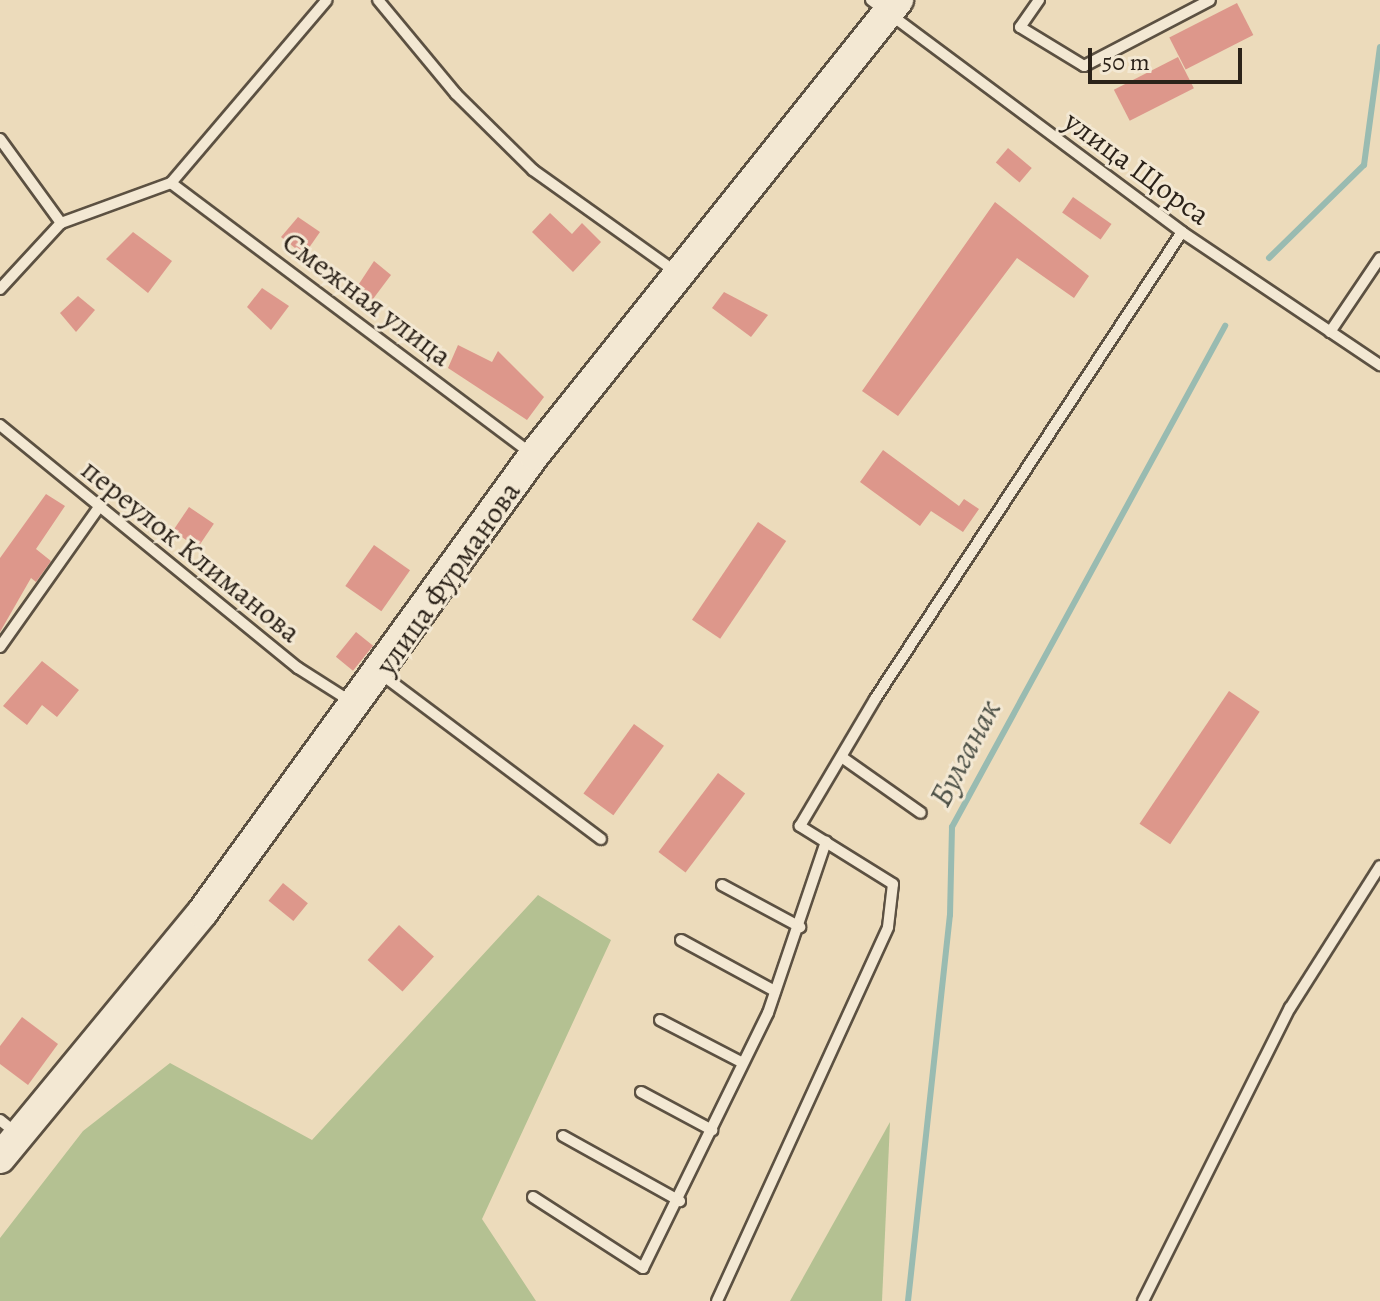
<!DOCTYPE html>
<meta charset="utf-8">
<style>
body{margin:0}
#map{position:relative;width:1380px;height:1301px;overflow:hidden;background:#ecdbbb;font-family:Alegreya,serif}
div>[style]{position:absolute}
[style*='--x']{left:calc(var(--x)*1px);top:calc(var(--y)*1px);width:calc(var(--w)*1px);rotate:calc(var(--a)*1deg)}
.green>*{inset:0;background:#b4c192}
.stream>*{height:6px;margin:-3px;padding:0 3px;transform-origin:3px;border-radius:3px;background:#99bbb1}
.building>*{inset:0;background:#dd978b;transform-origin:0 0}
.roads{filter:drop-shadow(2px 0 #5c5142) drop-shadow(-2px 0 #5c5142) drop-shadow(0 2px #5c5142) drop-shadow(0 -2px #5c5142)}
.lane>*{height:10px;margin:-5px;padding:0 5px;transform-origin:5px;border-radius:5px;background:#f3e8d3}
.secondary>*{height:30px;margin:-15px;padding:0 15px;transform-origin:15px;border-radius:15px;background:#f3e8d3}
span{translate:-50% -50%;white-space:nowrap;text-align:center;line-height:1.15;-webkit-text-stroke:6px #f3e8d3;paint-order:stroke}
.street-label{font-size:30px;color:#2c231a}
.water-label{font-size:32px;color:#4d5147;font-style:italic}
.scale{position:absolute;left:1088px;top:48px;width:154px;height:36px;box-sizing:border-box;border:4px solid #2c231a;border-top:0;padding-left:10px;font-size:24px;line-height:28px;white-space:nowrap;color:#2c231a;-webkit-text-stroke:6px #f3e8d3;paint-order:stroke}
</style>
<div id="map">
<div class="green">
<div style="clip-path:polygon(538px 895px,611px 940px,482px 1219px,536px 1301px,0 1301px,0 1238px,83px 1131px,170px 1063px,312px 1140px)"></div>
<div style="clip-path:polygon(890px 1122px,882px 1301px,790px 1301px)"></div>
</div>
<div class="stream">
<div style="--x:1269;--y:258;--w:133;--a:-44.4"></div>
<div style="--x:1364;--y:165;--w:119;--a:-82.3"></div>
<div style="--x:908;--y:1301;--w:388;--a:-83.8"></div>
<div style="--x:950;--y:915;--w:88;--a:-88.7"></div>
<div style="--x:952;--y:827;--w:571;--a:-61.41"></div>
</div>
<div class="building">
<div style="left:1237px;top:3px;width:36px;height:76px;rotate:63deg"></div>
<div style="left:1178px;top:57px;width:35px;height:72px;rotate:63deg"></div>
<div style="left:1008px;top:148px;width:31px;height:19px;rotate:40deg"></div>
<div style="left:1073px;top:197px;width:47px;height:19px;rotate:35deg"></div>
<div style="clip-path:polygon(995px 202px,1089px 276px,1074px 298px,1017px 258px,898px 416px,862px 391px)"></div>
<div style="clip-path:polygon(550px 213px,572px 234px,582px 223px,601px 242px,573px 272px,532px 232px)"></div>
<div style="clip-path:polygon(298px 217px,320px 232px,304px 255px,281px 237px)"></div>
<div style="clip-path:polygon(133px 232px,172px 261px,148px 293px,106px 259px)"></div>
<div style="clip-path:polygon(374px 261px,391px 275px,370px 303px,353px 293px)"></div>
<div style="clip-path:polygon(262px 288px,289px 306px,271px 330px,247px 307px)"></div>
<div style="clip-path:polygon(724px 292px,768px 315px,751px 337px,712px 308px)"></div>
<div style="clip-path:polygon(78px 296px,95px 310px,76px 332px,60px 313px)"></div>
<div style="clip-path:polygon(458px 345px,492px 362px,498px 351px,544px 397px,527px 420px,448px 368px)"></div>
<div style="clip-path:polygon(883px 450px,959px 506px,964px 499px,979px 509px,963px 532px,931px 511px,920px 526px,860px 482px)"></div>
<div style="clip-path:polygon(46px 494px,65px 506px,36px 549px,51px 561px,36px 582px,31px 578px,0 632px,0 558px)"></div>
<div style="left:189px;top:507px;width:30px;height:29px;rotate:34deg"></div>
<div style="left:758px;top:522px;width:34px;height:118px;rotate:34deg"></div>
<div style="left:374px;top:545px;width:44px;height:50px;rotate:35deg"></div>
<div style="left:356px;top:632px;width:22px;height:32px;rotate:39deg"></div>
<div style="clip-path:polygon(42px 661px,79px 690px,57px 717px,42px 705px,27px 725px,3px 706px)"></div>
<div style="left:1229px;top:691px;width:37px;height:160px;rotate:34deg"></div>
<div style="left:634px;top:724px;width:37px;height:86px;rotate:36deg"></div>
<div style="left:718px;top:773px;width:34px;height:99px;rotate:37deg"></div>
<div style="left:283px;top:883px;width:32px;height:23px;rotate:39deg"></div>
<div style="left:399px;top:925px;width:47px;height:47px;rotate:42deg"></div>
<div style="clip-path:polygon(22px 1017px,58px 1044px,28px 1085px,0 1064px,0 1046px)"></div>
</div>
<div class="roads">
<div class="lane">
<div style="--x:378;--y:0;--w:122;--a:50.3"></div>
<div style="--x:456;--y:94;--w:108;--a:44.6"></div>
<div style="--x:533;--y:170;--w:176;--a:35.5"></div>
<div style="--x:871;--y:0;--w:388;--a:36.7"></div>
<div style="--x:1182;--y:232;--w:239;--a:33.9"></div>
<div style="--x:1039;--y:0;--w:33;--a:125"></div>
<div style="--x:1020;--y:27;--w:75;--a:31.4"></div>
<div style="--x:1084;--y:66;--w:142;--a:-27.6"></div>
<div style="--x:0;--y:139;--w:104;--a:54"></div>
<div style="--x:171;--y:183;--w:450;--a:36.9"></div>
<div style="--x:0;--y:289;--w:90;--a:-47.3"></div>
<div style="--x:61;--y:223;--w:117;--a:-20"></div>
<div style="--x:171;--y:183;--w:240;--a:-49.6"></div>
<div style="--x:1330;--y:332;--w:89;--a:-56"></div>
<div style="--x:0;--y:425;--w:385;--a:39.2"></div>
<div style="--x:298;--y:668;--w:62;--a:32.4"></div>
<div style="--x:0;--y:647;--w:171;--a:-54.7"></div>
<div style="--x:381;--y:674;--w:275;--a:36.9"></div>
<div style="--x:843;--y:758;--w:95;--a:35.2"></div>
<div style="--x:722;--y:885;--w:89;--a:28.3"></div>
<div style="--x:681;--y:940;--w:107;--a:28.5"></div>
<div style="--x:660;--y:1020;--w:91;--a:27.4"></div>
<div style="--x:641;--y:1092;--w:81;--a:28.2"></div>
<div style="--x:0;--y:1120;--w:19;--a:39"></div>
<div style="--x:563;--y:1136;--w:134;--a:29.1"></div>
<div style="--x:533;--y:1197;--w:131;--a:32.8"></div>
<div style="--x:643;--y:1268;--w:284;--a:-63.9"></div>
<div style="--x:768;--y:1013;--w:181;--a:-71.3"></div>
<div style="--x:717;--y:1301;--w:411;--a:-65.4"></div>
<div style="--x:888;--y:927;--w:43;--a:-83.4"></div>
<div style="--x:893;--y:884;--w:110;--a:-148.1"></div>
<div style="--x:800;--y:826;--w:147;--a:-59.4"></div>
<div style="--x:875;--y:699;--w:559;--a:-56.68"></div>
<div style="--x:1143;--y:1301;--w:328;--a:-63.4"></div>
<div style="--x:1290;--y:1008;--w:168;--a:-57.6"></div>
</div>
<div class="secondary">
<div style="--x:0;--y:1158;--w:318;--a:-50.5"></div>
<div style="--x:202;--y:913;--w:566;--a:-54.06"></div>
<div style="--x:534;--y:455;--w:583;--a:-51.34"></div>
</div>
</div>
<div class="street-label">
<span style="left:1137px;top:168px;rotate:36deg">улица Щорса</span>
<span style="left:367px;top:299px;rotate:37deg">Смежная улица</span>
<span style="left:191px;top:551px;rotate:39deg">переулок Климанова</span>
<span style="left:448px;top:578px;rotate:-55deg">улица Фурманова</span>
</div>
<div class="water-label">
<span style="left:965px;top:753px;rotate:-62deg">Булганак</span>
</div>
<div class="scale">50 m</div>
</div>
